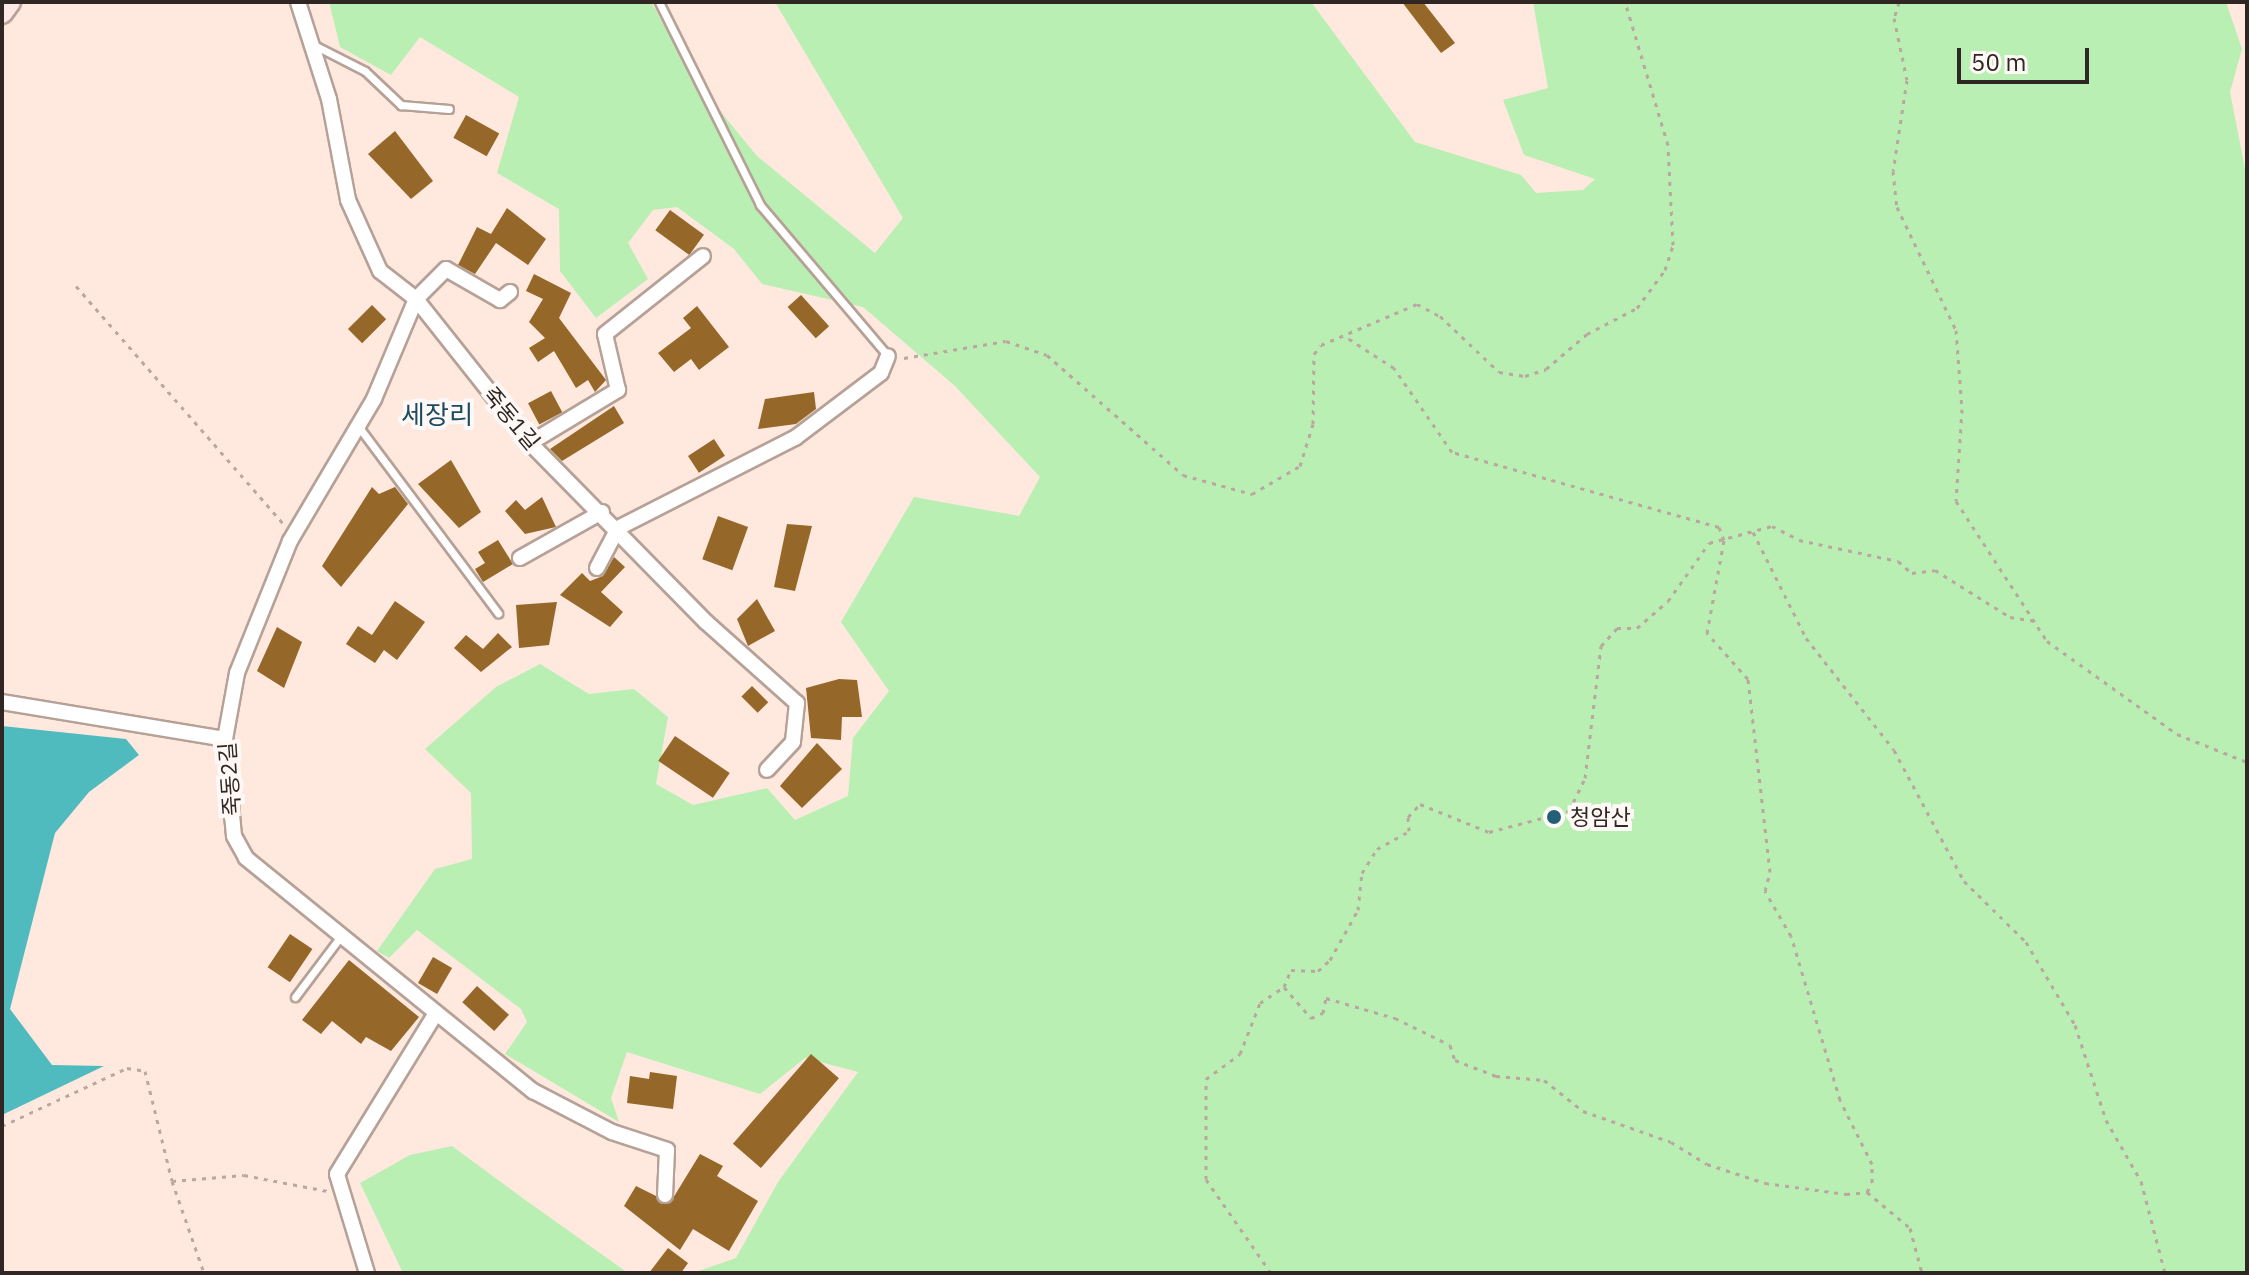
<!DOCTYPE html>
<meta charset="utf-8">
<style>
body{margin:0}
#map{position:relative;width:2249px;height:1275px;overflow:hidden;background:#ffe8de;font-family:"IBM Plex Sans","Noto Sans KR",sans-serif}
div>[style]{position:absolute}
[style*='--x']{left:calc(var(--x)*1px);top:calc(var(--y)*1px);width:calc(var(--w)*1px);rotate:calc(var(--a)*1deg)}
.green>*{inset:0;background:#baefb3}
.water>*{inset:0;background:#50bbbf}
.building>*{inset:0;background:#956728;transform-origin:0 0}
.path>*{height:3px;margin-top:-1.5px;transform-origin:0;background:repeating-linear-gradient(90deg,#baa7a0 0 4px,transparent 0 10px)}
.roads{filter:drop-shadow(2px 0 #b6a197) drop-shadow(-2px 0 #b6a197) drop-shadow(0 2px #b6a197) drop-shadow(0 -2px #b6a197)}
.lane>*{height:7px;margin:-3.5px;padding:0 3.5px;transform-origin:3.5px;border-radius:3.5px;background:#fff}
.street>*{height:14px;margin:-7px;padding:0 7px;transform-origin:7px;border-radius:7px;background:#fff}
.secondary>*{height:20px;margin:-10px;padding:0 10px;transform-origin:10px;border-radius:10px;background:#fee8e7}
.dots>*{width:22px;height:22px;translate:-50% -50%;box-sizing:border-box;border:4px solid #fef9f7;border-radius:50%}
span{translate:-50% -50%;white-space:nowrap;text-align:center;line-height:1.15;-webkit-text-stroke:8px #fef9f7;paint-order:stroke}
.street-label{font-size:22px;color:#302724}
.poi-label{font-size:22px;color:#302724}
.left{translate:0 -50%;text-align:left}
.quarter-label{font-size:26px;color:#1b4b5e}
.frame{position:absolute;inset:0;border:4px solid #302724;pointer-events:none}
.scale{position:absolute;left:1957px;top:48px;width:132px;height:36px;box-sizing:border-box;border:4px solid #302724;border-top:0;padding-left:10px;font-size:24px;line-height:28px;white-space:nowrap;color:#302724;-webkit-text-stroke:6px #fef9f7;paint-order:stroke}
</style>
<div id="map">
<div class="green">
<div style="clip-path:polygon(329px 2px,651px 2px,697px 83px,757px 156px,875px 253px,903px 218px,775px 2px,1311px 2px,1415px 142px,1521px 175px,1536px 193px,1583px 190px,1595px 179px,1524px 155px,1503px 100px,1548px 88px,1533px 2px,2226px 2px,2242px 49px,2230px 92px,2247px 179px,2247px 1273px,693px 1273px,736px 1258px,778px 1182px,858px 1072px,805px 1058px,760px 1094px,627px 1052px,611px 1098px,619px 1122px,505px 1054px,527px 1022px,521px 1009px,417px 930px,389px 958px,377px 951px,435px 869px,472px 859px,471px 793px,425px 749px,496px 687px,540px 664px,589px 694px,634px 689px,668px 717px,656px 784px,693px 805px,767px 788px,795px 820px,848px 796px,853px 738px,889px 691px,841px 622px,914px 497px,1019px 516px,1040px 477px,955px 386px,863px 307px,762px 284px,734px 249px,677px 207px,653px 210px,628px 243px,648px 279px,596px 318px,560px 271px,559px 209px,497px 173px,519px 97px,420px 37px,391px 75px,340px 47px)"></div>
<div style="clip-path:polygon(452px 1146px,524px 1199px,628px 1273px,403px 1273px,360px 1183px,410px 1155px)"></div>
</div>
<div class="water">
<div style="clip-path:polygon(2px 726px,126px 739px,139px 755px,89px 792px,55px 833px,10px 1009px,52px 1065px,104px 1066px,2px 1115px)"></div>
</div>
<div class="building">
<div style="clip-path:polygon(1402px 2px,1423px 2px,1455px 43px,1441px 53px)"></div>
<div style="left:466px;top:115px;width:38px;height:26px;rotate:29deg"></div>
<div style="clip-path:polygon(395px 131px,433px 181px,411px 199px,368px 154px)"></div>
<div style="clip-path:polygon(507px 208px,546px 239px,528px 265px,496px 243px,475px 274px,458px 265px,477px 227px,491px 234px)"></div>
<div style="left:670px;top:210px;width:42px;height:25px;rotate:36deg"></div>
<div style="clip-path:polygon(534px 274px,571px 293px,559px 318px,606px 380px,595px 392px,588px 380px,576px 388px,554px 351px,538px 362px,529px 348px,545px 338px,529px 322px,543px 299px,526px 291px)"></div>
<div style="left:801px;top:295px;width:42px;height:18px;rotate:48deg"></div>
<div style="left:372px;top:305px;width:20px;height:34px;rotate:45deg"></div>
<div style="clip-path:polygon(697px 306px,729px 347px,699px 370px,691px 359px,674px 372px,658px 353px,691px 328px,683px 318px)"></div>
<div style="left:551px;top:391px;width:24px;height:26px;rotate:62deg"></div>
<div style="clip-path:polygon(814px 392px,816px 409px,796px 424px,758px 429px,765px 399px)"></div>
<div style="clip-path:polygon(614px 406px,624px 423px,562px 461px,550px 449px)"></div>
<div style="left:714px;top:439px;width:20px;height:31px;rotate:57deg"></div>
<div style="clip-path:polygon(451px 460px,481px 512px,459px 528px,418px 484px)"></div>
<div style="clip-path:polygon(372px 487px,379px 494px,395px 487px,408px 504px,341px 587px,322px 566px)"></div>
<div style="clip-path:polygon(542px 497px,556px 527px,525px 534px,505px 511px,516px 500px,525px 510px)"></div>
<div style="left:718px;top:516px;width:32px;height:46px;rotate:20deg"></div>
<div style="clip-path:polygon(787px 524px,812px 526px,795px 591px,774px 587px)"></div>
<div style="clip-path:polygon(498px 540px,513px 564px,483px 582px,475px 569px,485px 563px,478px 552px)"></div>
<div style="clip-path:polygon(614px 557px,625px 567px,601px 592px,623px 612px,610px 627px,560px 595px,582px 573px,590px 581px,603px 576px)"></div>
<div style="clip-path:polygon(757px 599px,775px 631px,748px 646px,737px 619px)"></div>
<div style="clip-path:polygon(395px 601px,425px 622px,397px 660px,384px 650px,375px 663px,346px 644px,358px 626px,372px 635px)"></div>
<div style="clip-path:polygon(557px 602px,549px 645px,519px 648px,516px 605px)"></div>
<div style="clip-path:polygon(277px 627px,302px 642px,284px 688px,257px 671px)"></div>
<div style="clip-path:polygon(498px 633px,512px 647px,481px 672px,454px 648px,466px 635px,483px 649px)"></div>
<div style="clip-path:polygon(839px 679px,857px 680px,862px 717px,842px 717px,841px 740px,811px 738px,806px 688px)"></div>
<div style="left:752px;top:686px;width:23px;height:15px;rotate:45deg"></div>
<div style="left:675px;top:736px;width:66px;height:30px;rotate:34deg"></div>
<div style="clip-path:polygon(817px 743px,842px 769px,802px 808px,780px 786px)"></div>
<div style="left:290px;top:934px;width:27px;height:40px;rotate:34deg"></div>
<div style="left:433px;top:957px;width:22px;height:30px;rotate:30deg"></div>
<div style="clip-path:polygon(349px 960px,419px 1017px,391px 1051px,366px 1037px,361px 1044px,332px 1021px,321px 1034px,302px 1020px)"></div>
<div style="left:477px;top:986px;width:43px;height:22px;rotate:42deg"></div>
<div style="left:811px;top:1054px;width:37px;height:119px;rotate:41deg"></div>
<div style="clip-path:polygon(650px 1072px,677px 1076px,673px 1109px,627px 1103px,630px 1076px,649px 1079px)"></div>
<div style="clip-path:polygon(700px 1154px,723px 1166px,717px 1176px,758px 1201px,729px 1251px,693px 1229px,680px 1250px,624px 1206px,636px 1186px,670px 1203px)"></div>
<div style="clip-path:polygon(668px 1248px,688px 1263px,681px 1273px,649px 1273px)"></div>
</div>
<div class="path">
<div style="--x:1899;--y:2;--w:17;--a:107"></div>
<div style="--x:1894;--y:18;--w:63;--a:78.2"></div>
<div style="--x:1907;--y:80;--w:92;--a:98.7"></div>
<div style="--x:1893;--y:171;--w:36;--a:84"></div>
<div style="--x:1897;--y:207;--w:136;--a:64.4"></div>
<div style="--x:1956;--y:330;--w:79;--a:85.7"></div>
<div style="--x:1962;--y:409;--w:92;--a:93.7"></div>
<div style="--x:1956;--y:501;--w:167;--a:57"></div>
<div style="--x:2047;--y:641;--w:160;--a:35.6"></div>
<div style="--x:2177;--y:734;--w:75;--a:21.8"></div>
<div style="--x:76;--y:286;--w:315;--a:48.9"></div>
<div style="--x:904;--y:358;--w:103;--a:-9.5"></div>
<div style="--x:1006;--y:341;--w:43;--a:18.9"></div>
<div style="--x:1047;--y:355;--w:181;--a:41.4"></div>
<div style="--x:1183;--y:475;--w:72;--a:15.4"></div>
<div style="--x:1252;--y:494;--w:56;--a:-30.3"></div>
<div style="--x:1300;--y:466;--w:44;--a:-72.8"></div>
<div style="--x:1313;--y:424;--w:70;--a:-89.2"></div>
<div style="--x:1314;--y:354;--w:11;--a:-52"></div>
<div style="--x:1321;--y:345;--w:104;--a:-23.1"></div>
<div style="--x:1417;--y:304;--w:26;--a:28"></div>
<div style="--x:1440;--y:316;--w:81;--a:43.5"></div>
<div style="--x:1499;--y:372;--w:26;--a:9"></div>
<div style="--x:1525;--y:376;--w:22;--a:-18"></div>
<div style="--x:1546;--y:369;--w:54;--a:-40.5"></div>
<div style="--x:1587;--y:334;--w:56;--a:-27.5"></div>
<div style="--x:1637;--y:308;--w:47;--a:-53.6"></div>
<div style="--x:1665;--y:270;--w:26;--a:-72"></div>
<div style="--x:1673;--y:245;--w:100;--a:-92.9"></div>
<div style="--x:1668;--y:145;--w:149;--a:-106.7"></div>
<div style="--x:1753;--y:532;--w:119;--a:63.4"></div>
<div style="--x:1806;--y:638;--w:142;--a:51.8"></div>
<div style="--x:1894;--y:750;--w:149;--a:61.9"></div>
<div style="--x:1964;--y:881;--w:87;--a:44.5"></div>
<div style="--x:2026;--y:942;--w:96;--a:59.4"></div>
<div style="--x:2075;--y:1025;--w:100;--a:71.9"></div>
<div style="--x:2106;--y:1120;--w:70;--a:60.2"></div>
<div style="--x:2141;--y:1181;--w:95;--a:75.4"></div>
<div style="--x:1284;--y:987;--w:41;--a:48.9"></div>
<div style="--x:1311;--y:1018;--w:13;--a:-23"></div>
<div style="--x:1323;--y:1013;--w:15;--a:-79"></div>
<div style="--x:1326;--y:998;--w:72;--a:16.2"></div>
<div style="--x:1395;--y:1018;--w:61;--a:26.1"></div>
<div style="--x:1450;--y:1045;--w:16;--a:72"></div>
<div style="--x:1455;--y:1060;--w:44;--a:21.3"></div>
<div style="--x:1496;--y:1076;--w:48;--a:4.8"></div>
<div style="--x:1544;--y:1080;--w:50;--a:38.5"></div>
<div style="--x:1583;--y:1111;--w:93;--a:19.4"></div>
<div style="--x:1671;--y:1142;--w:42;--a:31.4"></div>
<div style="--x:1707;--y:1164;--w:61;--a:18.1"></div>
<div style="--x:1765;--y:1183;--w:82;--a:7.7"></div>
<div style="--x:1846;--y:1194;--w:21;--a:-5"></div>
<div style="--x:1867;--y:1192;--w:10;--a:-61"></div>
<div style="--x:1872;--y:1183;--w:19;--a:-90"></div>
<div style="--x:1872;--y:1164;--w:72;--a:-116.6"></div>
<div style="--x:1840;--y:1100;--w:171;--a:-106.6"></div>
<div style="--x:1791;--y:936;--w:52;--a:-120"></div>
<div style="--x:1765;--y:891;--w:20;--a:-75"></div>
<div style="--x:1770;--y:872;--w:194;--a:-96.5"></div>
<div style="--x:1748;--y:679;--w:62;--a:-131.7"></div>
<div style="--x:1707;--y:633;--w:95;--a:-79.6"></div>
<div style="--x:1724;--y:540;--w:14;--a:-111"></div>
<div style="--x:1719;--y:527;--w:277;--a:-164.3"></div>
<div style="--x:1452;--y:452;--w:102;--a:-124.6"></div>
<div style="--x:1394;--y:368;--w:57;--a:-147.1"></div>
<div style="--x:2;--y:1126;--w:138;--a:-24.9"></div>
<div style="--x:127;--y:1068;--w:18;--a:9"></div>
<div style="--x:145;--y:1071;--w:113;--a:76.2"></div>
<div style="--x:172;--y:1181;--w:72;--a:-4.8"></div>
<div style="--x:244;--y:1175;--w:85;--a:10.9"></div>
<div style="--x:172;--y:1181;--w:97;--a:70.8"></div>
<div style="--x:1867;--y:1192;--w:56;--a:39.9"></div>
<div style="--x:1910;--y:1228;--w:47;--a:75.1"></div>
<div style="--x:1271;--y:1273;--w:114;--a:-124.7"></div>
<div style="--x:1206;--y:1179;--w:100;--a:-90"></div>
<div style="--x:1206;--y:1079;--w:42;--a:-36.3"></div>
<div style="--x:1240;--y:1054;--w:55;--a:-68.6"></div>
<div style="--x:1260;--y:1003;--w:29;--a:-34"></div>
<div style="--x:1284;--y:987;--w:18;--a:-68"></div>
<div style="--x:1291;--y:970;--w:27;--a:2"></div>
<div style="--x:1318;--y:971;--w:16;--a:-43"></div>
<div style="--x:1330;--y:960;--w:57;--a:-60.8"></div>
<div style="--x:1358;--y:910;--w:37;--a:-84"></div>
<div style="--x:1362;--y:873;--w:28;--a:-58"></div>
<div style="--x:1377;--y:849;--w:37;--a:-29"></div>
<div style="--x:1409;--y:831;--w:14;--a:-94"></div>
<div style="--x:1408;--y:817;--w:18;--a:-47"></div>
<div style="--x:1420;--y:804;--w:74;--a:22.1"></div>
<div style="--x:1489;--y:832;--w:83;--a:-14.7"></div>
<div style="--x:1569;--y:811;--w:37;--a:-64"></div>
<div style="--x:1585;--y:778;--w:133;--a:-83.1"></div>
<div style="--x:1601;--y:646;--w:24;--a:-48"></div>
<div style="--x:1617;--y:628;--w:20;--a:0"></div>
<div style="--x:1637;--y:628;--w:41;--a:-41.1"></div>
<div style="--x:1668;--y:601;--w:71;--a:-54.7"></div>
<div style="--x:1709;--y:543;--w:65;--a:-15.1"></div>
<div style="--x:1772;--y:526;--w:30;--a:27"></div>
<div style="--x:1799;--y:540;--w:101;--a:12"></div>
<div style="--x:1898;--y:561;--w:18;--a:41"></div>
<div style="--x:1912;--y:573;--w:23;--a:-7"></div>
<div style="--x:1935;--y:570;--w:89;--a:32.1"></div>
<div style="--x:2010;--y:617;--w:25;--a:9"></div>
</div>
<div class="roads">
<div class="lane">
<div style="--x:659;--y:2;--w:227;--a:63.5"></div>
<div style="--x:760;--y:205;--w:198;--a:49.7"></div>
<div style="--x:314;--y:45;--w:57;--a:27"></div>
<div style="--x:365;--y:71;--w:50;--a:43.4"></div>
<div style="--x:401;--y:105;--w:48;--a:4.8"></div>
<div style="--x:358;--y:426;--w:234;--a:53.2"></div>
<div style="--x:295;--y:997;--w:76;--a:-53"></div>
</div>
<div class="street">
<div style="--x:298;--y:2;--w:102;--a:72.3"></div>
<div style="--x:329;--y:99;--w:103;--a:79.3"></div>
<div style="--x:348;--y:200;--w:78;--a:65.7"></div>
<div style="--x:380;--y:271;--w:46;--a:37.9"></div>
<div style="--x:416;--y:299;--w:184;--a:51.6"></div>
<div style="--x:530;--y:443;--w:251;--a:45.5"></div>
<div style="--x:706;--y:622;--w:122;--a:41.7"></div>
<div style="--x:797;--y:703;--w:39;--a:96"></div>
<div style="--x:793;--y:742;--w:38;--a:133"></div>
<div style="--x:510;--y:292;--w:13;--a:141"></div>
<div style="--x:500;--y:300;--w:62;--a:-150.1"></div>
<div style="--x:446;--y:269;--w:42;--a:135"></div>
<div style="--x:416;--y:299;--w:108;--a:112.8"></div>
<div style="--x:374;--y:399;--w:165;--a:120.6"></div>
<div style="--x:290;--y:541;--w:142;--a:111.9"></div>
<div style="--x:237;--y:673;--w:67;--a:100.3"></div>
<div style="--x:225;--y:739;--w:97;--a:84.7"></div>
<div style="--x:234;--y:836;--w:25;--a:61"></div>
<div style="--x:246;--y:858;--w:370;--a:39.1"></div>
<div style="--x:533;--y:1091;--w:89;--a:27.4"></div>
<div style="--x:612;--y:1132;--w:58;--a:18.1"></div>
<div style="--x:667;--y:1150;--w:45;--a:92.5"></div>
<div style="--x:530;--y:443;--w:103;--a:-31.1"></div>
<div style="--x:618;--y:390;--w:57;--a:-103.1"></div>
<div style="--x:605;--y:334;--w:125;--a:-38.5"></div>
<div style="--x:520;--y:558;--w:94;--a:-29.3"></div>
<div style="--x:597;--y:568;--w:45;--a:-62.3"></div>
<div style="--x:618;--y:528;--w:199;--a:-27"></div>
<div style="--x:795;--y:438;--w:108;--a:-37.1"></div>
<div style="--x:881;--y:373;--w:18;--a:-68"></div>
<div style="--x:2;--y:702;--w:226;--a:9.4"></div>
<div style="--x:367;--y:1273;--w:103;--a:-106.9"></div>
<div style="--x:337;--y:1174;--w:189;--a:-58.4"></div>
</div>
<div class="secondary">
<div style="--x:2;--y:13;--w:14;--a:-54"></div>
</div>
</div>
<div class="dots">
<div style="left:1554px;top:817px;background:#236077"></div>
</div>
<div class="street-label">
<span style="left:512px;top:418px;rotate:50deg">죽동1길</span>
<span style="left:229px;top:779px;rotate:-94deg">죽동2길</span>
</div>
<div class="poi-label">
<span class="left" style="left:1570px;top:817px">청암산</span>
</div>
<div class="quarter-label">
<span style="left:437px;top:415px">세장리</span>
</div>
<div class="frame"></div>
<div class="scale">50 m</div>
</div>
